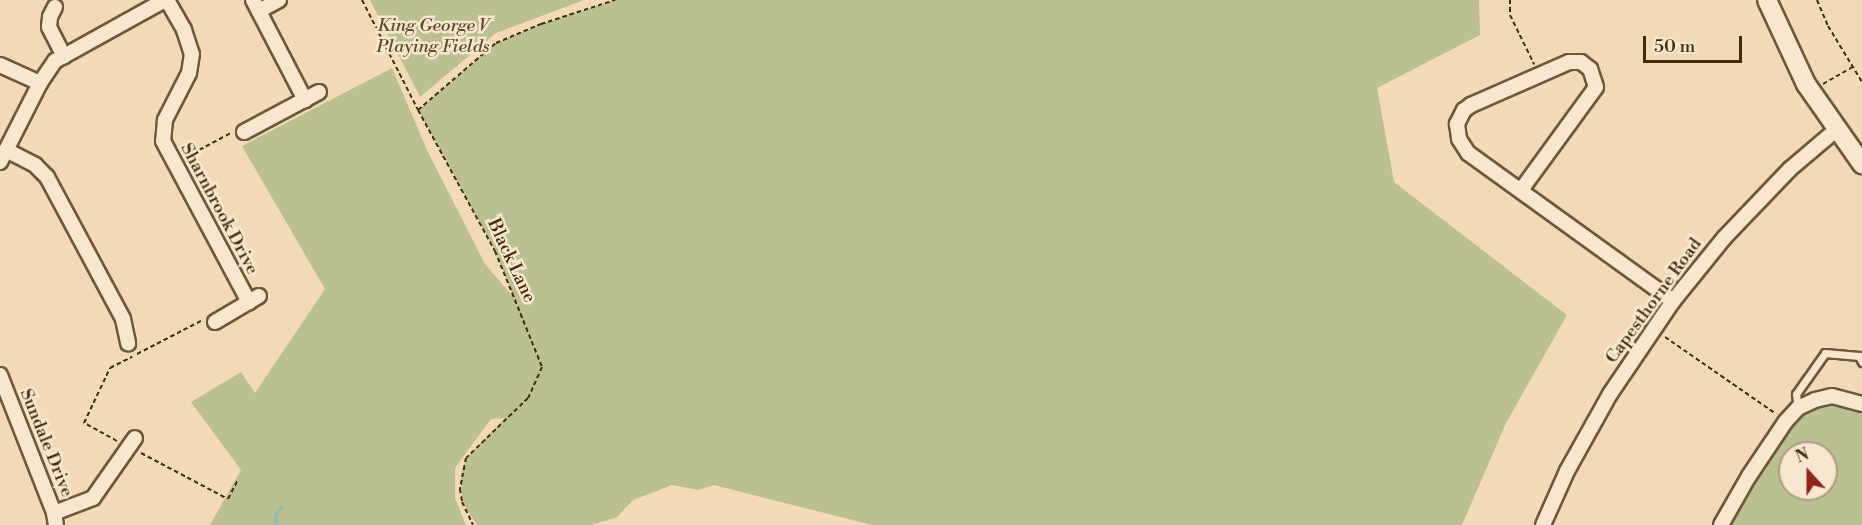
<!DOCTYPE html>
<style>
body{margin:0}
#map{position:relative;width:1862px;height:525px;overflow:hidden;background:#f3dab7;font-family:"Libre Bodoni",serif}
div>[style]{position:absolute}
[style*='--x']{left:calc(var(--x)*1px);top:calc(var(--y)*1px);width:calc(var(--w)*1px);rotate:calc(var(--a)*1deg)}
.green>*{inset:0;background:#bac08f}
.stream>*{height:4px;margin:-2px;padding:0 2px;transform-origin:2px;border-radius:2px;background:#9bbbad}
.path>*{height:2px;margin-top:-1px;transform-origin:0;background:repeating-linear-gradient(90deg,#442b0e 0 4.5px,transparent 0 7.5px)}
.roads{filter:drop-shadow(2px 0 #705738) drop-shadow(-2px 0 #705738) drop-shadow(0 2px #705738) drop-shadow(0 -2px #705738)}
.lane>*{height:7px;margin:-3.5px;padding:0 3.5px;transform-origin:3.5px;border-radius:3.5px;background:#f7e7d0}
.street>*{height:14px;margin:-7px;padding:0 7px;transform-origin:7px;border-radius:7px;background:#f7e7d0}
.secondary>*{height:18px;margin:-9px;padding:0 9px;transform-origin:9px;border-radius:9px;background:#f7e7d0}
span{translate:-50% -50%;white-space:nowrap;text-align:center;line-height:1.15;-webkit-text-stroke:5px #f7e7d0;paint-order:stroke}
.park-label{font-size:18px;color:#5c4928;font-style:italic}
.street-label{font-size:18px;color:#442b0e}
.north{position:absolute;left:1778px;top:441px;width:60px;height:60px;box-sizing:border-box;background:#f7e7d0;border:2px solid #af9c82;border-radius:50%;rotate:339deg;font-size:16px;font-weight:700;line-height:24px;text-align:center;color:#442b0e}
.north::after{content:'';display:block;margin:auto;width:21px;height:27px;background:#8f2418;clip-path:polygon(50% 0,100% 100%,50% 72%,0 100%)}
.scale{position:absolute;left:1643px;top:36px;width:99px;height:27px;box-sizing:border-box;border:3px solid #442b0e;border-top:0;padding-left:8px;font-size:18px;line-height:21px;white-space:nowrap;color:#442b0e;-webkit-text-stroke:4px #f7e7d0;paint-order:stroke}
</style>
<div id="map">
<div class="green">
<div style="clip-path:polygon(370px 0,584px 0,496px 33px,420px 97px)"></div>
<div style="clip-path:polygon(615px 0,1479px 0,1480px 35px,1377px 88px,1394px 182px,1567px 315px,1506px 423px,1462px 525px,872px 525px,714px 485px,698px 490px,672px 485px,633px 500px,617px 517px,592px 525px,477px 525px,462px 502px,461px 474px,466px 458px,505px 418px,491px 419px,455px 468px,455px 498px,466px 525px,210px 525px,241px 470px,191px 402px,241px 372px,255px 393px,325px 289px,242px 146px,392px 68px,427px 150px,485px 264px,514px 298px,495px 251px,418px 110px,496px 43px,541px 24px)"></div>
<div style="clip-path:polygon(evenodd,1815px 400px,1862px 404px,1862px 525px,1721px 525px,1786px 421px,1815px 400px,1790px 453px,1826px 453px,1826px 489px,1790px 489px,1790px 453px)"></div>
</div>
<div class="stream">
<div style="--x:276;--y:525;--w:10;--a:-90"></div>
<div style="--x:276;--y:515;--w:9;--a:-54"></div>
</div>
<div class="path">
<div style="--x:362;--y:0;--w:123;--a:63"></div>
<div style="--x:418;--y:110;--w:161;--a:61.4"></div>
<div style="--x:495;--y:251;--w:125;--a:67.9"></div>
<div style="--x:542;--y:367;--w:34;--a:114"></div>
<div style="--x:528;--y:398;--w:86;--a:135.9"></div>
<div style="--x:466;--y:458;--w:32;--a:101"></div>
<div style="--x:460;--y:489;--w:13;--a:81"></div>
<div style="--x:462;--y:502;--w:25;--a:64"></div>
<div style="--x:1510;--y:0;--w:15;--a:90"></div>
<div style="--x:1510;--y:15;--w:55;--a:63.9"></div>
<div style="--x:1817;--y:0;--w:28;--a:67"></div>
<div style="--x:1828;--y:26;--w:66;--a:58.7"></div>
<div style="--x:1823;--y:84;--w:34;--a:-30"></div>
<div style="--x:418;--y:110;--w:103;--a:-40.7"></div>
<div style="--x:496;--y:43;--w:49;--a:-22.9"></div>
<div style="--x:541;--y:24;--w:78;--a:-18"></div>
<div style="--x:186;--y:157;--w:51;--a:-28.1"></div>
<div style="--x:1665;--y:337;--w:135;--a:34.7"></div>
<div style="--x:137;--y:354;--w:72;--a:-27.3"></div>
<div style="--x:117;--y:441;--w:38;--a:-151"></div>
<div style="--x:84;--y:423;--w:61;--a:-64.7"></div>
<div style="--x:110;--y:368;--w:25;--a:-27"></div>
<div style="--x:141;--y:453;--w:98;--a:27.9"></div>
<div style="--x:228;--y:499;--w:22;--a:-63"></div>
</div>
<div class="roads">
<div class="lane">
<div style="--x:1798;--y:408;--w:14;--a:-98"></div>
<div style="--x:1796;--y:394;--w:50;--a:-54.7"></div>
<div style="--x:1825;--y:353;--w:34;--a:5"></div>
<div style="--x:1859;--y:356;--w:7;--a:63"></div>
</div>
<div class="street">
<div style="--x:167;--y:0;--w:34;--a:60"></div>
<div style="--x:184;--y:30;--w:25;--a:72"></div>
<div style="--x:192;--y:54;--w:19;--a:99"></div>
<div style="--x:189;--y:73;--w:53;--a:117.1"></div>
<div style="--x:165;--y:120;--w:21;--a:95"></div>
<div style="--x:163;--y:141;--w:183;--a:61.9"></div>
<div style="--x:253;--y:0;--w:113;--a:62.5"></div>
<div style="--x:55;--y:7;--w:11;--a:117"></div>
<div style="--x:50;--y:17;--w:10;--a:96"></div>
<div style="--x:49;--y:27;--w:33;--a:63"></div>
<div style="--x:259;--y:11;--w:23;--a:-29"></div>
<div style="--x:0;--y:65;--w:44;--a:24.2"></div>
<div style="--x:40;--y:83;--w:27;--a:-56"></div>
<div style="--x:55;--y:61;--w:126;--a:-29"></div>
<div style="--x:244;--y:132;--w:85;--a:-28.1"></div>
<div style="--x:6;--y:150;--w:33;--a:27"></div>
<div style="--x:35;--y:165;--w:17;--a:45"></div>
<div style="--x:47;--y:177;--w:161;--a:61.8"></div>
<div style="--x:123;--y:319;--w:25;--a:78"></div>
<div style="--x:0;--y:162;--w:89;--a:-63.1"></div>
<div style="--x:1521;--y:190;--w:127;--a:-53.9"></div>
<div style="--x:1596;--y:87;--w:19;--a:-108"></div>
<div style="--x:1590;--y:69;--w:11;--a:-142"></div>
<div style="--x:1581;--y:62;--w:12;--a:180"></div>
<div style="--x:1569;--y:62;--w:107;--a:156.3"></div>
<div style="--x:1471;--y:105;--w:9;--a:144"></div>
<div style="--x:1464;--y:110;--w:16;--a:117"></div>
<div style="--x:1457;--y:124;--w:15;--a:82"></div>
<div style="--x:1459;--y:139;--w:17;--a:57"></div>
<div style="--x:1468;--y:153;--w:253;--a:35.8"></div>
<div style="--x:215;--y:322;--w:51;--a:-30.6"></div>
<div style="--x:0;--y:375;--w:148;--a:68.6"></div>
<div style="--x:54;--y:513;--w:12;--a:81"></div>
<div style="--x:54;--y:513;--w:42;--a:-21"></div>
<div style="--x:93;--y:498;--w:73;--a:-55"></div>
<div style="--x:1543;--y:525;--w:59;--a:-66"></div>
<div style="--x:1567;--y:471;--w:88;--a:-60.8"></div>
<div style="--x:1610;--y:394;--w:112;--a:-55.9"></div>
<div style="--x:1673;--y:301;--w:81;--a:-51"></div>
<div style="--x:1724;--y:238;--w:95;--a:-46.3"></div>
<div style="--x:1790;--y:169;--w:60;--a:-40.3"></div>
<div style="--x:1721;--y:525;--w:56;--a:-60.3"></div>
<div style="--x:1749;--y:476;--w:66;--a:-56.1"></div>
<div style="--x:1786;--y:421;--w:18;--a:-47"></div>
<div style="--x:1798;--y:408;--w:19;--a:-25"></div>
<div style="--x:1815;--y:400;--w:17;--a:-13"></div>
<div style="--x:1832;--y:396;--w:31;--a:15"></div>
</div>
<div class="secondary">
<div style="--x:1767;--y:0;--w:93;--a:65.1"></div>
<div style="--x:1806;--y:84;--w:98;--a:55"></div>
</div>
</div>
<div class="park-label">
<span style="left:433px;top:37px">King George V<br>Playing Fields</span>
</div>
<div class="street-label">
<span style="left:219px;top:209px;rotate:62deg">Sharnbrook Drive</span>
<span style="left:511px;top:261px;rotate:65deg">Black Lane</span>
<span style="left:1654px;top:301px;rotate:-54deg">Capesthorne Road</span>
<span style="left:46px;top:443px;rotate:68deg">Sundale Drive</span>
</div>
<div class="north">N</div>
<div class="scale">50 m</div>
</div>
